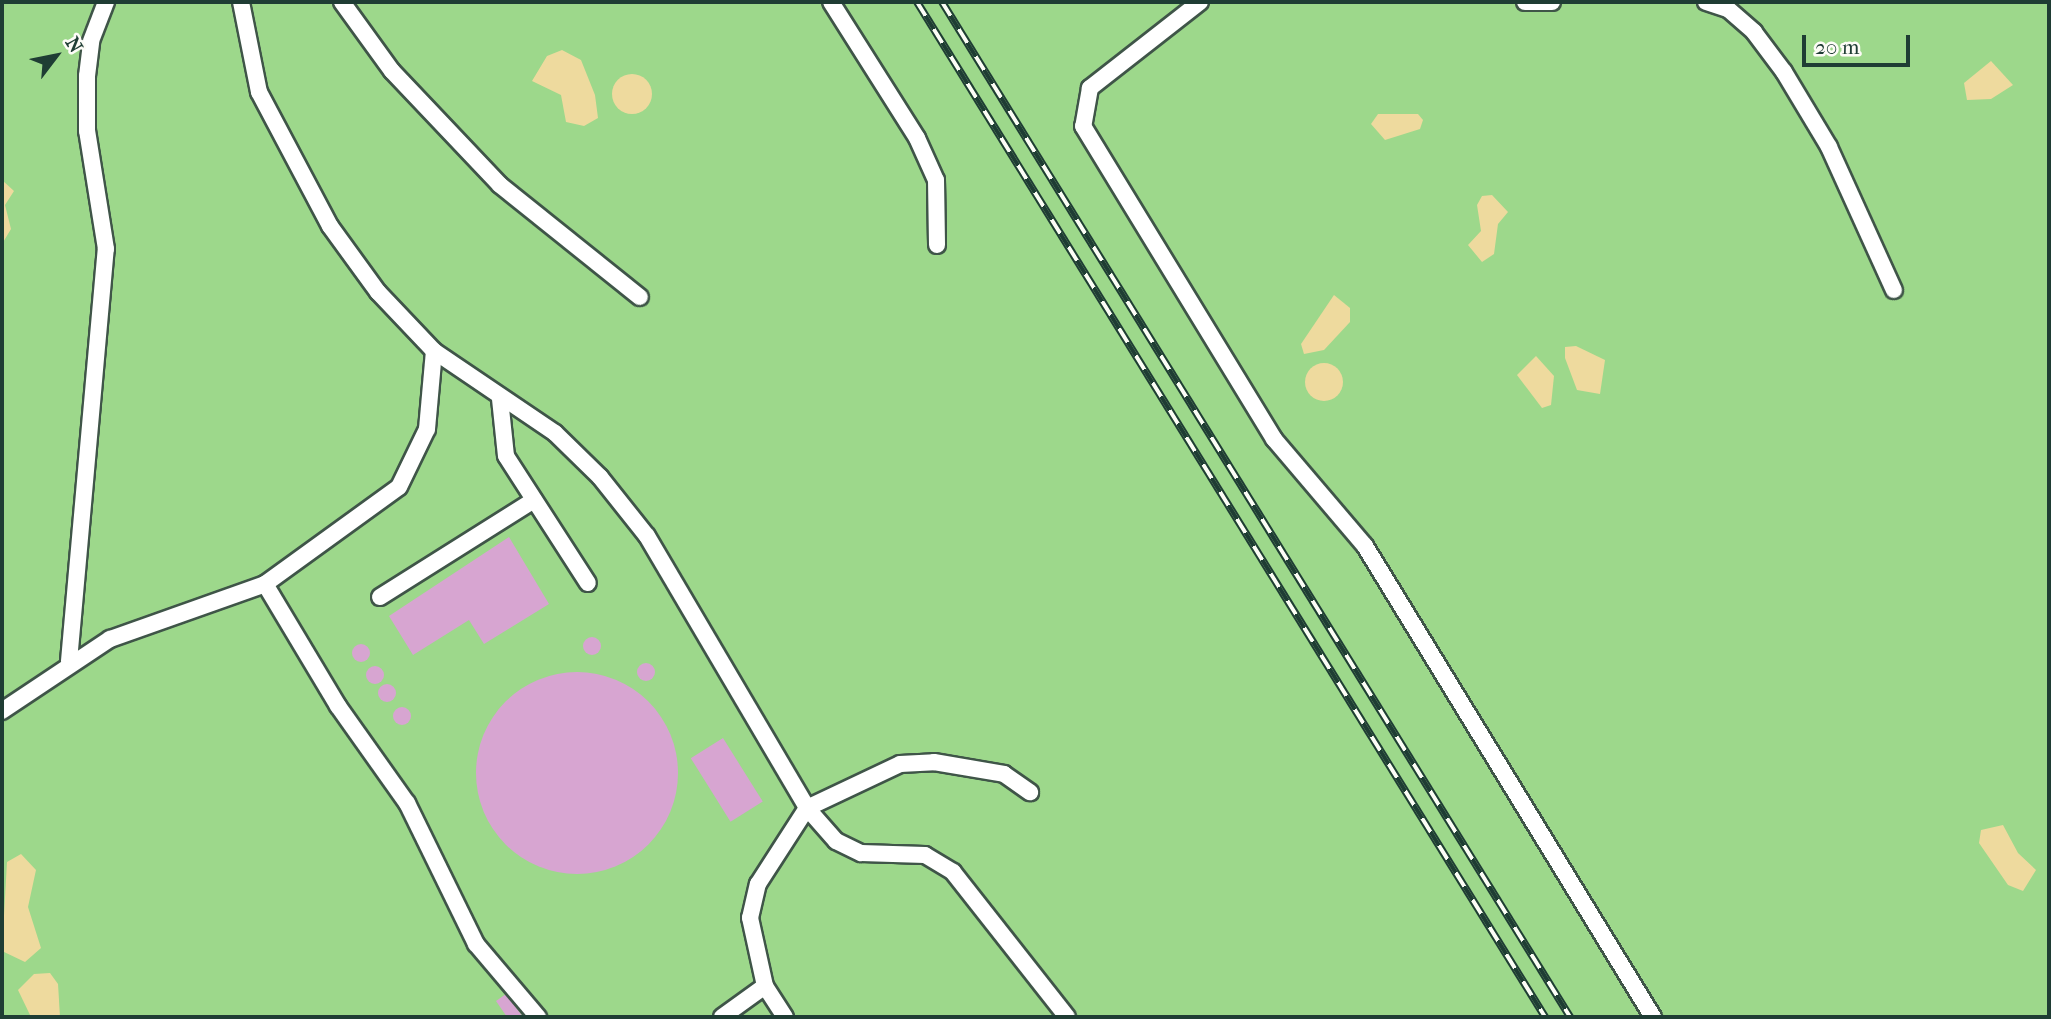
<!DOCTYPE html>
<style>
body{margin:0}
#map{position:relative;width:2051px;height:1019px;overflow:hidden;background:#f3dabb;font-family:"IM FELL French Canon",serif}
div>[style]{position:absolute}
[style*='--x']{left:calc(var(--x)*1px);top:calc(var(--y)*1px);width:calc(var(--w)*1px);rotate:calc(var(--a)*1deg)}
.green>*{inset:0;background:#9dd88b;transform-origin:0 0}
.sand>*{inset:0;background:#eeda9e}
.round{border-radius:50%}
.building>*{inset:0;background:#d7a5d1;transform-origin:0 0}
.roads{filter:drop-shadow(2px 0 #3f5548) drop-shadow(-2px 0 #3f5548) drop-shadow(0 2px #3f5548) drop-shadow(0 -2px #3f5548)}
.service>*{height:16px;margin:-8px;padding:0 8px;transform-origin:8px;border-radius:8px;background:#fff}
.rail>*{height:8px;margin-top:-4px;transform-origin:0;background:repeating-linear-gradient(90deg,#fdfcf7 0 16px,#1f3d34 0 32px);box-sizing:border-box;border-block:2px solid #1f3d34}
span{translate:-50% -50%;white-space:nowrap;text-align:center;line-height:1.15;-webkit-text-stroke:7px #fdfcf7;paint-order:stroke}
.frame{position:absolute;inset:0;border:4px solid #1f3d34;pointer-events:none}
.north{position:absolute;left:21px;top:21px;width:70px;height:70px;-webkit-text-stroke:5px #fdfcf7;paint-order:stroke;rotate:58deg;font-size:19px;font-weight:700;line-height:28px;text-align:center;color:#1f3d34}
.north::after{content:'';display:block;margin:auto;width:24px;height:32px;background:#1f3d34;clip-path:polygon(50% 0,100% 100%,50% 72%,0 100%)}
.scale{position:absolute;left:1802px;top:35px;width:108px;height:32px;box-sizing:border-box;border:4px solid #1f3d34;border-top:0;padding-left:9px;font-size:21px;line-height:24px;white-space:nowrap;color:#1f3d34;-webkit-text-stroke:5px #fdfcf7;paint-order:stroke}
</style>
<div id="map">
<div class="green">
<div style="left:2px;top:2px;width:2047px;height:1015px"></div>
</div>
<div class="sand">
<div style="clip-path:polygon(562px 50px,581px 60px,595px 95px,598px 118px,584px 126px,566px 122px,561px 95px,532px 81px,547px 56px)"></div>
<div style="clip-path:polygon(1991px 61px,2013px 85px,1991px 99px,1967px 100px,1964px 83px)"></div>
<div class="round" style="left:612px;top:74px;width:40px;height:40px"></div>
<div style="clip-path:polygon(1378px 114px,1418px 114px,1423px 120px,1420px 129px,1385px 140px,1371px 124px)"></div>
<div style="clip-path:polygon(2px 180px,14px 191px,5px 205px,11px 229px,2px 244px)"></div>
<div style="clip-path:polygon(1492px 195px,1508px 212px,1498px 224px,1494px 254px,1482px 262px,1468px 245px,1481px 231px,1477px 205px,1482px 196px)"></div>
<div style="clip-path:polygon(1334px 295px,1350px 308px,1350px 322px,1324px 350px,1304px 354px,1301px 344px)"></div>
<div style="clip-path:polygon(1576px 346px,1605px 360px,1600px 394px,1577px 390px,1565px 358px,1565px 347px)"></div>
<div style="clip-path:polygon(1536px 356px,1554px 376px,1551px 405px,1542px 408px,1517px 375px)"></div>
<div class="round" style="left:1305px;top:363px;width:38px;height:38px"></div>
<div style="clip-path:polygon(2003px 825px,2018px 853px,2036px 870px,2023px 891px,2008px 885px,1979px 843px,1981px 830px)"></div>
<div style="clip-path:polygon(21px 854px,36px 870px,28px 907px,41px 948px,25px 962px,2px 951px,7px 862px)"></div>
<div style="clip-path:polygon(50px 973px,58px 984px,60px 1017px,31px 1017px,18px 990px,34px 974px)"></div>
</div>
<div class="building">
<div style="clip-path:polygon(509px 537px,549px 604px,484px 644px,469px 620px,413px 655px,389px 616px)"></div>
<div class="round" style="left:583px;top:637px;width:18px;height:18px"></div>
<div class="round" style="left:352px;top:644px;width:18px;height:18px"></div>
<div class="round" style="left:637px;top:663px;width:18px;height:18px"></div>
<div class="round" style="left:366px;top:666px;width:18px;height:18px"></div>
<div class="round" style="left:476px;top:672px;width:202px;height:202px"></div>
<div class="round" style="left:378px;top:684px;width:18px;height:18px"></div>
<div class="round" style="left:393px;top:707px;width:18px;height:18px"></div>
<div style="left:723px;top:738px;width:75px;height:38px;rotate:58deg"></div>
<div style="clip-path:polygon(506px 994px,523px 1017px,507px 1017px,496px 1001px)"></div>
</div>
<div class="roads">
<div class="service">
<div style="--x:241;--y:2;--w:92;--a:78.7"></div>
<div style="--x:259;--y:92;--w:152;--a:62.1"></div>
<div style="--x:330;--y:226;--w:82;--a:54"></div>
<div style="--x:378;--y:292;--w:81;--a:46.5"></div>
<div style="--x:434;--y:351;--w:146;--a:34.1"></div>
<div style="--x:555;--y:433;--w:63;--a:44.4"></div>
<div style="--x:600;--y:477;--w:75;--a:51.5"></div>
<div style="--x:647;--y:536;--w:316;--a:59.5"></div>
<div style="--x:807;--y:808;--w:44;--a:48.7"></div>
<div style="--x:836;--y:841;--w:28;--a:26"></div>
<div style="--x:861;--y:853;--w:64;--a:1.8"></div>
<div style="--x:925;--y:855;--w:33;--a:31"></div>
<div style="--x:953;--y:872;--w:184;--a:51.8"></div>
<div style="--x:342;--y:2;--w:85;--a:54.1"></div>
<div style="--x:392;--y:71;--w:157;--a:46.5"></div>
<div style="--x:500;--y:185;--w:179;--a:38.7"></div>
<div style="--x:831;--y:2;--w:161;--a:57.7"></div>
<div style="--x:917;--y:138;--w:46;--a:65.7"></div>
<div style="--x:936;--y:180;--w:65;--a:89.1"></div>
<div style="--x:1200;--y:2;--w:140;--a:142"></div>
<div style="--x:1090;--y:88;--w:39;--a:100"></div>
<div style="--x:1083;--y:126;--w:367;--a:58.6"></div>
<div style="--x:1274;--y:439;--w:140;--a:49.6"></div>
<div style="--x:1365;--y:546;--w:552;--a:58.56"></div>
<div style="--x:1525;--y:2;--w:27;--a:0"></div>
<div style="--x:1706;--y:2;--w:23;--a:18"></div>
<div style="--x:1728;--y:9;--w:35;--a:41"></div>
<div style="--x:1754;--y:32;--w:50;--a:53.1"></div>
<div style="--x:1784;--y:72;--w:87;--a:59"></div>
<div style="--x:1829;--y:147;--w:157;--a:65.6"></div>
<div style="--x:500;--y:399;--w:57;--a:84"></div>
<div style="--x:506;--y:456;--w:151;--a:57.2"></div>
<div style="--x:265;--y:584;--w:142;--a:59.1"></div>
<div style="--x:338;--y:706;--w:119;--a:54.6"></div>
<div style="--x:407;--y:803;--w:157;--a:63.9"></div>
<div style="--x:476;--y:944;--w:96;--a:49.7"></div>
<div style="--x:380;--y:597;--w:182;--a:-32.2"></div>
<div style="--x:69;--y:661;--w:414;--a:-84.9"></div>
<div style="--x:106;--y:249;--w:120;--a:-99.1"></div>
<div style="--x:87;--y:131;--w:55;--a:-90"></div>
<div style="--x:87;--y:76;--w:35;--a:-83"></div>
<div style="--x:91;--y:41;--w:42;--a:-69"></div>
<div style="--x:2;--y:711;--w:130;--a:-33.7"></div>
<div style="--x:110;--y:639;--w:164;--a:-19.5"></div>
<div style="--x:265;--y:584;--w:165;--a:-35.9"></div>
<div style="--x:399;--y:487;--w:64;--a:-64.2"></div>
<div style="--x:427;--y:429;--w:78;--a:-84.9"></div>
<div style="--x:722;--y:1017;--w:53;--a:-35.8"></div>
<div style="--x:785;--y:1017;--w:37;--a:-123"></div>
<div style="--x:765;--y:986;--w:70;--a:-102.4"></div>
<div style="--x:750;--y:918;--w:35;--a:-77"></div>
<div style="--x:758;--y:884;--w:90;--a:-57.2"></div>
<div style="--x:807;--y:808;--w:103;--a:-25.3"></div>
<div style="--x:900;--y:764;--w:34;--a:-3"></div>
<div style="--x:934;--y:762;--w:71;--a:9.7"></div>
<div style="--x:1004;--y:774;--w:32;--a:35"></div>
</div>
</div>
<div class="rail">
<div style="--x:917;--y:2;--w:1194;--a:58.25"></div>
<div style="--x:942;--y:2;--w:1194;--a:58.25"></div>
</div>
<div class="frame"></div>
<div class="north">N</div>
<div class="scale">20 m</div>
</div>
